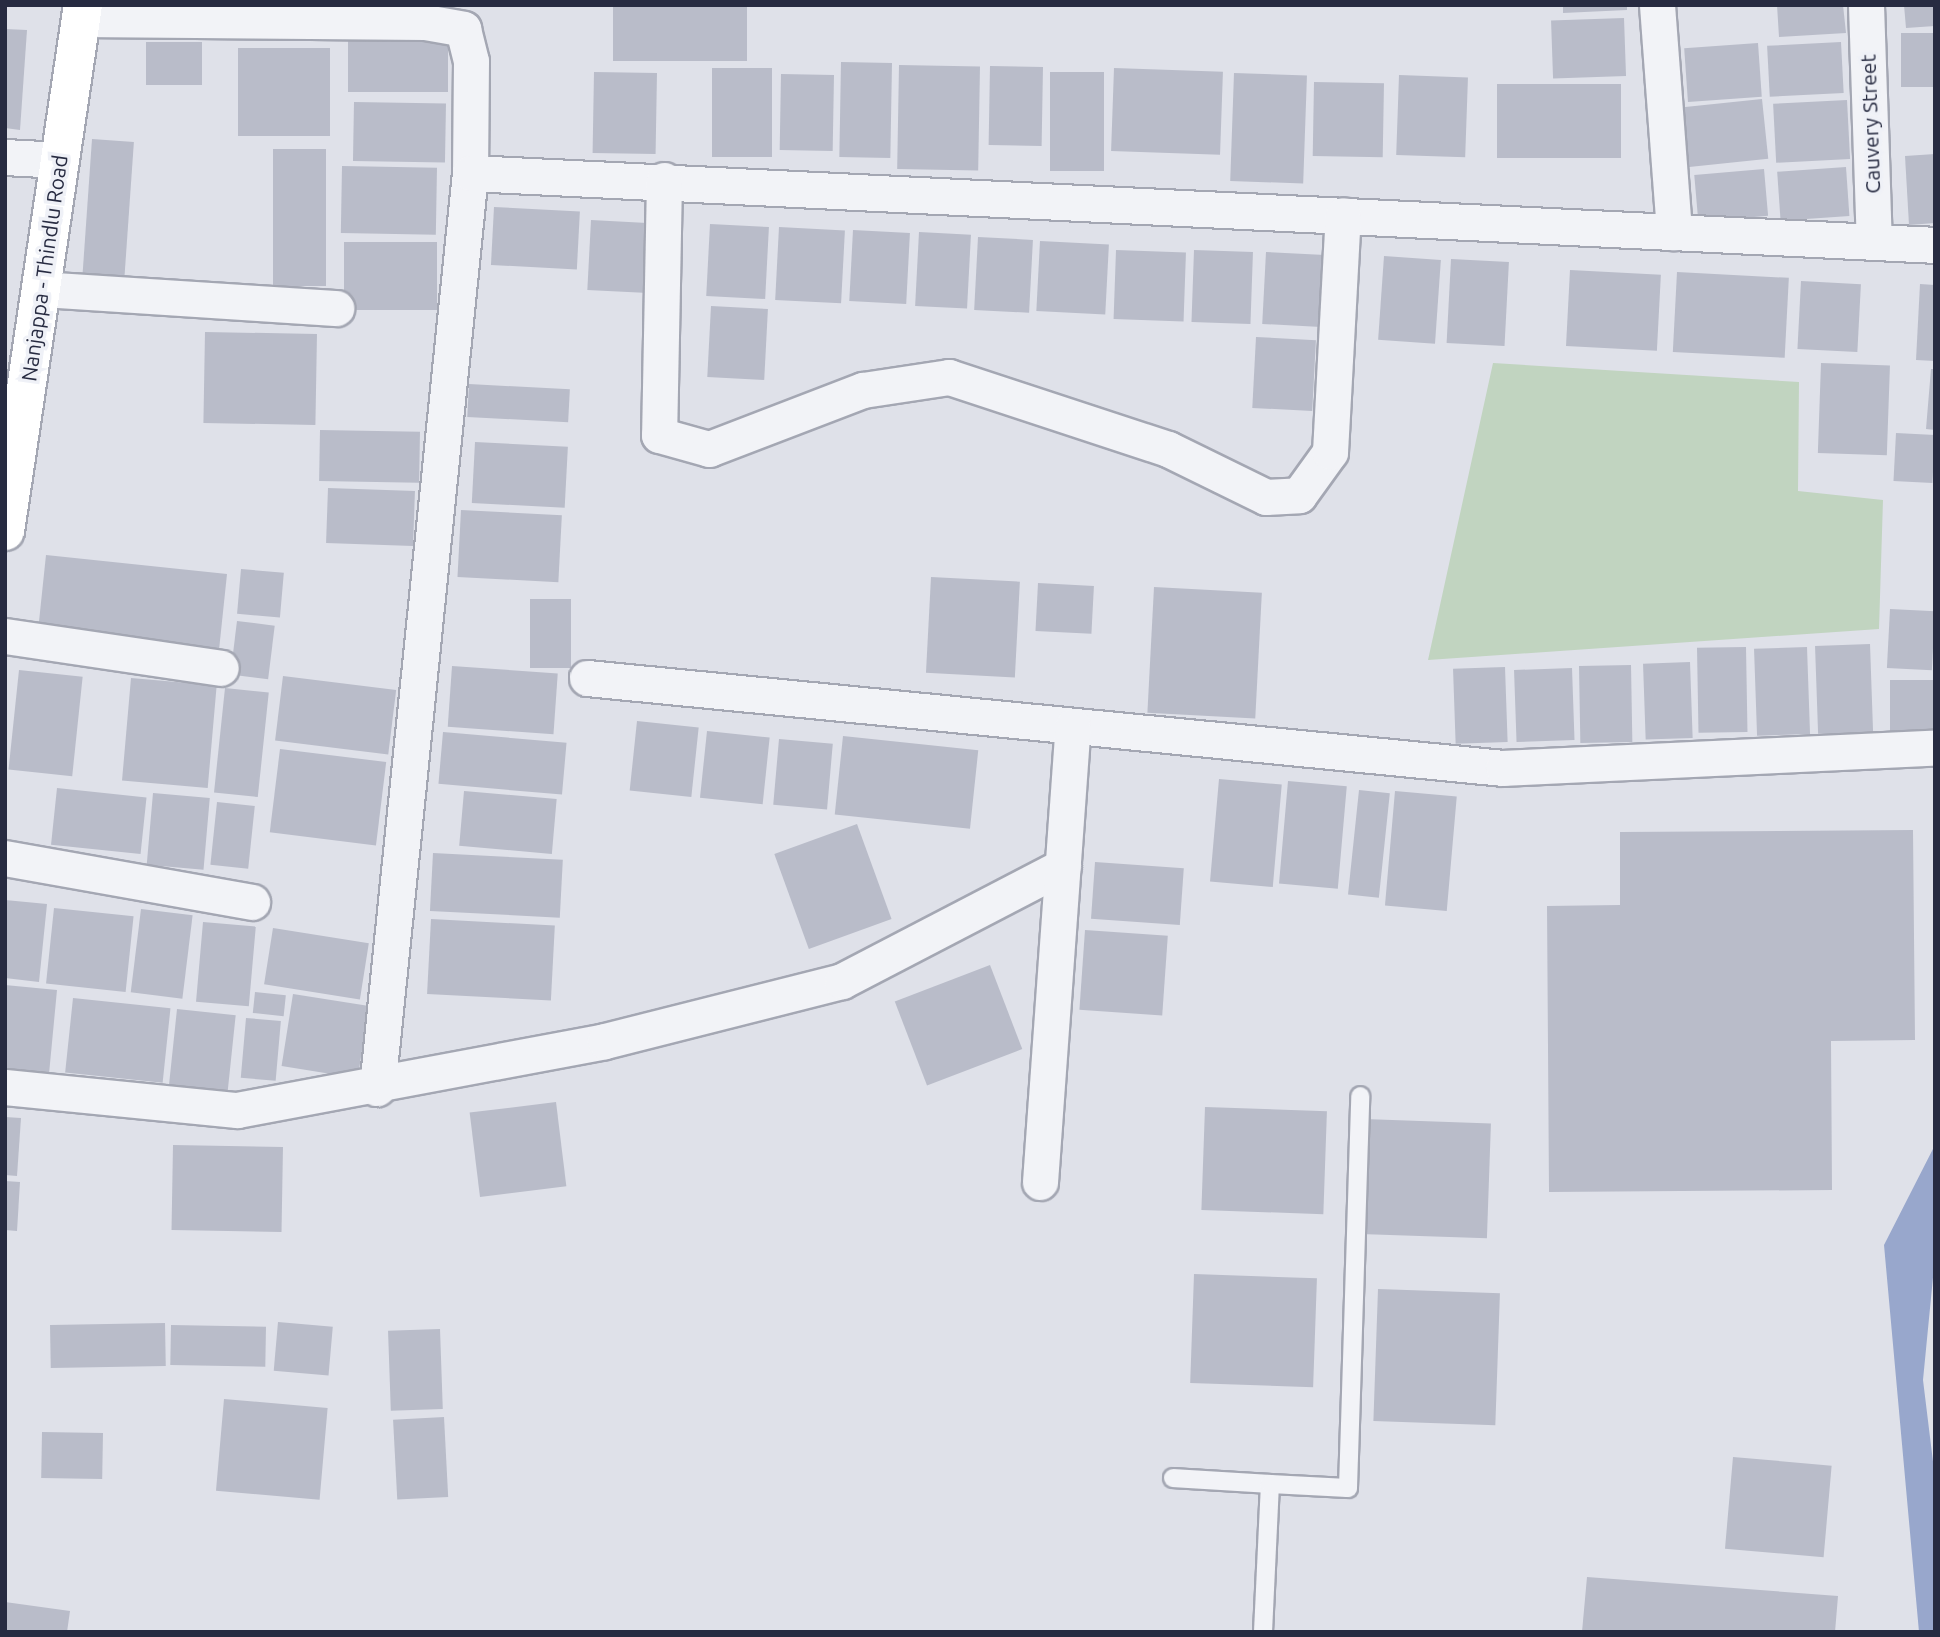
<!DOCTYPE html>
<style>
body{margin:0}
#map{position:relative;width:1940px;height:1637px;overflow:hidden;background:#dfe1e9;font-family:Ubuntu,sans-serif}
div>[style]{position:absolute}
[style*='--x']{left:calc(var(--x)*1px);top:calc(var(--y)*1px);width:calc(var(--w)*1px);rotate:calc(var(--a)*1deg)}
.green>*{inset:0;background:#c1d4c0}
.water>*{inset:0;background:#98a7cc}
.building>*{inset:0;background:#b9bcc9;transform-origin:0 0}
.roads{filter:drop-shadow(2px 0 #a4a7b3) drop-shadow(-2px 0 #a4a7b3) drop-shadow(0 2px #a4a7b3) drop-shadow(0 -2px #a4a7b3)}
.lane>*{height:18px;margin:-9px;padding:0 9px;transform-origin:9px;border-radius:9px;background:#f2f3f7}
.street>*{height:35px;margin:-17.5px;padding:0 17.5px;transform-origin:17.5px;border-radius:17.5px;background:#f2f3f7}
.secondary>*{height:38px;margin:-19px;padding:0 19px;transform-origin:19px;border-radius:19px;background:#fff}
span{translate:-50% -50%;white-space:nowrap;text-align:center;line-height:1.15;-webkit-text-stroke:7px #eff1f7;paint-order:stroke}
.street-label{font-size:21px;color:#272b41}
.frame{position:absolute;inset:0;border:7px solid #272b41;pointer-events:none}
</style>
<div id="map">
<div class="green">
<div style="clip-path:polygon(1493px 363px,1799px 382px,1798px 491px,1883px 500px,1879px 629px,1428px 660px)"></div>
</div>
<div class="water">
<div style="clip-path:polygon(1935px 1145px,1935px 1257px,1923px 1380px,1935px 1478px,1935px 1632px,1919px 1632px,1884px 1245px)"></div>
</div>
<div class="building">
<div style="left:613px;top:5px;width:134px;height:56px"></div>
<div style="clip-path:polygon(1563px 5px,1627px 5px,1627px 10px,1563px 13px)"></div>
<div style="clip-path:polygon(1777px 5px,1843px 5px,1846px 33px,1779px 37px)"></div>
<div style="clip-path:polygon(1904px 5px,1935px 5px,1935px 26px,1906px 28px)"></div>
<div style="left:1624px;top:18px;width:58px;height:73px;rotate:88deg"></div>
<div style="clip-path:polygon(5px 29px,27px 30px,20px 130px,5px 128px)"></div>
<div style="left:1935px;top:33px;width:54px;height:34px;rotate:90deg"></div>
<div style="left:348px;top:41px;width:100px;height:51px"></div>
<div style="left:146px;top:42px;width:56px;height:43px"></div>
<div style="left:1841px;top:42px;width:51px;height:74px;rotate:87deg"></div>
<div style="left:1758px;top:43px;width:54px;height:74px;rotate:86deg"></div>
<div style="left:330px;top:48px;width:88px;height:92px;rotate:90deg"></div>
<div style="left:841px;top:62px;width:51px;height:95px;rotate:1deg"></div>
<div style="left:899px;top:65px;width:81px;height:104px;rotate:1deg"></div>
<div style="left:990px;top:66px;width:53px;height:79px;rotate:1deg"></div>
<div style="left:712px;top:68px;width:60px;height:89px"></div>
<div style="left:1114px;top:68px;width:109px;height:83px;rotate:2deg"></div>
<div style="left:594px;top:72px;width:63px;height:81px;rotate:1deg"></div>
<div style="left:1050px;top:72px;width:54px;height:99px"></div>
<div style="left:1234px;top:73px;width:73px;height:108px;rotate:2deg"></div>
<div style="left:781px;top:74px;width:53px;height:76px;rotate:1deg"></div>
<div style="left:1399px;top:75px;width:69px;height:80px;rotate:2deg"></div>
<div style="left:1314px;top:82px;width:70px;height:74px;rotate:1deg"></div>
<div style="left:1497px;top:84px;width:124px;height:74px"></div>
<div style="left:1762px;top:99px;width:60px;height:82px;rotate:84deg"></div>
<div style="left:1847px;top:100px;width:59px;height:74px;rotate:87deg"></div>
<div style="left:354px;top:102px;width:92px;height:59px;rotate:1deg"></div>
<div style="left:92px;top:139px;width:42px;height:139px;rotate:4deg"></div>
<div style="left:273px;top:149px;width:53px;height:137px"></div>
<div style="clip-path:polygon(1935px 154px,1935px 223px,1909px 225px,1905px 156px)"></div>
<div style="left:342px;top:166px;width:95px;height:67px;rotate:1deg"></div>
<div style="left:1846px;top:167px;width:49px;height:69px;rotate:86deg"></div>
<div style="left:1764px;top:169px;width:47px;height:70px;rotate:85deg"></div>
<div style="left:494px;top:207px;width:86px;height:58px;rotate:3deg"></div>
<div style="left:591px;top:220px;width:61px;height:70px;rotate:3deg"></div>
<div style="left:710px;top:224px;width:59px;height:72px;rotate:3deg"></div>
<div style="left:779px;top:227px;width:66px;height:73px;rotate:3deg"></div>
<div style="left:853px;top:230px;width:57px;height:71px;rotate:3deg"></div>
<div style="left:919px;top:232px;width:52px;height:74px;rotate:3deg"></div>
<div style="left:978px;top:237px;width:55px;height:73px;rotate:3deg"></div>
<div style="left:1040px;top:241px;width:69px;height:70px;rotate:3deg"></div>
<div style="left:344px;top:242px;width:93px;height:68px"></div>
<div style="left:1116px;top:250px;width:70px;height:69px;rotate:2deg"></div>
<div style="left:1194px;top:250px;width:59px;height:72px;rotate:2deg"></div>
<div style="left:1266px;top:252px;width:59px;height:72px;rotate:3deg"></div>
<div style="left:1384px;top:256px;width:57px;height:84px;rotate:4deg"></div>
<div style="left:1451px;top:259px;width:58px;height:84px;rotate:3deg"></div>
<div style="left:1570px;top:270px;width:91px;height:76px;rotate:3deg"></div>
<div style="left:1677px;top:272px;width:112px;height:80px;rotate:3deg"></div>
<div style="left:1801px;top:281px;width:60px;height:68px;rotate:3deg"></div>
<div style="clip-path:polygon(1920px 284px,1935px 285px,1935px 361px,1916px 360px)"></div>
<div style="left:711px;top:306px;width:57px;height:71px;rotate:3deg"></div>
<div style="left:205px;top:332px;width:112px;height:91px;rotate:1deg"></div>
<div style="left:1256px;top:337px;width:60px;height:71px;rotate:3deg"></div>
<div style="left:1821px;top:363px;width:69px;height:90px;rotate:2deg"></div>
<div style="clip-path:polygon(1931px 369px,1935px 369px,1935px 430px,1926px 429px)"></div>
<div style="left:469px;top:384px;width:101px;height:33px;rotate:3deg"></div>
<div style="left:320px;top:430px;width:100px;height:51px;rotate:1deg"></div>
<div style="left:1896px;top:433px;width:39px;height:48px;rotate:3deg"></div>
<div style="left:475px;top:442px;width:93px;height:61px;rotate:3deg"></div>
<div style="left:328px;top:488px;width:87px;height:55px;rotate:2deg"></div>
<div style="left:461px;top:510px;width:101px;height:67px;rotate:3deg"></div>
<div style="left:46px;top:555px;width:182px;height:76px;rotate:6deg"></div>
<div style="left:241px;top:569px;width:43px;height:45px;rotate:5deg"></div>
<div style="left:931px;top:577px;width:89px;height:96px;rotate:3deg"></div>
<div style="left:1038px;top:583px;width:56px;height:48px;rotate:3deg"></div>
<div style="left:1154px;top:587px;width:108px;height:126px;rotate:3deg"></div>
<div style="left:571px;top:599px;width:69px;height:41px;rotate:90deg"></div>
<div style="left:1890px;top:609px;width:45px;height:59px;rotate:3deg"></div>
<div style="left:237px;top:621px;width:38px;height:54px;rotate:7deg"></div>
<div style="left:1870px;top:644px;width:88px;height:55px;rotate:88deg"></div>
<div style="left:1746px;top:647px;width:85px;height:49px;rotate:89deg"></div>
<div style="left:1807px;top:647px;width:87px;height:53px;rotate:88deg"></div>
<div style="left:1690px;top:662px;width:76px;height:47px;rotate:88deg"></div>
<div style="left:1631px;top:665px;width:77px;height:52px;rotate:89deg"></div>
<div style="left:452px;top:666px;width:106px;height:61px;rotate:4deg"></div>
<div style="left:1505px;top:667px;width:75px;height:52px;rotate:88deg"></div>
<div style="left:1572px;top:668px;width:72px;height:58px;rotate:88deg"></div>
<div style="left:19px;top:670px;width:64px;height:100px;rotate:6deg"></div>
<div style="left:283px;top:676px;width:114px;height:65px;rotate:7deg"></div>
<div style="left:131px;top:678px;width:86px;height:103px;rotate:5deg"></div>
<div style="left:1935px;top:680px;width:53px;height:45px;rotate:90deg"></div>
<div style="left:225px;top:688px;width:44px;height:105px;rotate:6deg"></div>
<div style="left:637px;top:721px;width:62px;height:70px;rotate:6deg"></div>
<div style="left:707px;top:731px;width:63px;height:67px;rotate:6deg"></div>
<div style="left:443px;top:732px;width:124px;height:52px;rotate:5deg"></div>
<div style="left:843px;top:736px;width:136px;height:79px;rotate:6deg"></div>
<div style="left:779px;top:739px;width:54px;height:66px;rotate:5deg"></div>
<div style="left:280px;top:749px;width:107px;height:84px;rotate:7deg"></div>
<div style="left:1219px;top:779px;width:63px;height:103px;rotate:5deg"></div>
<div style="left:1288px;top:781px;width:59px;height:103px;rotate:5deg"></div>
<div style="left:57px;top:788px;width:90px;height:57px;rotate:6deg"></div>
<div style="left:1359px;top:790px;width:31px;height:105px;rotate:6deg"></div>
<div style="left:464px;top:791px;width:93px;height:55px;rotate:5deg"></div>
<div style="left:1395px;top:791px;width:62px;height:115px;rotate:5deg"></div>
<div style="left:153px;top:793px;width:57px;height:72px;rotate:5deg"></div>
<div style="left:217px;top:802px;width:38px;height:63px;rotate:6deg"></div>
<div style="left:857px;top:824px;width:101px;height:88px;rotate:70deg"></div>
<div style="clip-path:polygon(1913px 830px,1915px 1040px,1831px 1041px,1832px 1190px,1549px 1192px,1547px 906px,1620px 905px,1620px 832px)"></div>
<div style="left:433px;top:853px;width:130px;height:58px;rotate:3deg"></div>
<div style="left:1095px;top:862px;width:89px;height:57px;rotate:4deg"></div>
<div style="clip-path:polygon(5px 900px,47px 904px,39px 982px,5px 978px)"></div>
<div style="left:54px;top:908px;width:80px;height:76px;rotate:6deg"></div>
<div style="left:141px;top:909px;width:52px;height:84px;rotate:7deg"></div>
<div style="left:431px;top:919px;width:124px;height:75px;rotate:3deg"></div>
<div style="left:203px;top:922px;width:53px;height:80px;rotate:5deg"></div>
<div style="left:273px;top:928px;width:97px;height:57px;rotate:9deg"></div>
<div style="left:1085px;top:930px;width:83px;height:80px;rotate:4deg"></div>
<div style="left:990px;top:965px;width:90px;height:102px;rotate:69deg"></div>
<div style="clip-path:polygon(5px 985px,57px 990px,49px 1074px,5px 1070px)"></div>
<div style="left:255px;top:992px;width:31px;height:21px;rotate:6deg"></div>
<div style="left:293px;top:994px;width:77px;height:73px;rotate:9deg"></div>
<div style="left:73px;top:998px;width:98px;height:75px;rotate:6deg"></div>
<div style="left:177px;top:1009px;width:59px;height:78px;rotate:6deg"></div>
<div style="left:246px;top:1018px;width:35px;height:60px;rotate:5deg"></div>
<div style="left:556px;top:1102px;width:85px;height:87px;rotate:83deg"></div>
<div style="left:1205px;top:1107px;width:122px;height:103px;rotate:2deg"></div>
<div style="clip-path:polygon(5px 1117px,21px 1118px,17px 1176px,5px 1175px)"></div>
<div style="left:1364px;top:1119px;width:127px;height:115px;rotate:2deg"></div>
<div style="left:173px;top:1145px;width:110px;height:85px;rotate:1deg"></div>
<div style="clip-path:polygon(5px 1181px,20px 1182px,17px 1231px,5px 1230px)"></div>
<div style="left:1194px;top:1274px;width:123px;height:109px;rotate:2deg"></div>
<div style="left:1378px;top:1289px;width:122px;height:132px;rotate:2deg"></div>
<div style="left:278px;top:1322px;width:55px;height:49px;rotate:5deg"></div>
<div style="left:165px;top:1323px;width:43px;height:115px;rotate:89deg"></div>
<div style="left:171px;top:1325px;width:95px;height:40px;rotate:1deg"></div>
<div style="left:440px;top:1329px;width:80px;height:52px;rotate:88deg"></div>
<div style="left:224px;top:1399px;width:104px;height:92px;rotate:5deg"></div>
<div style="left:444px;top:1417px;width:80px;height:51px;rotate:87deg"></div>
<div style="left:42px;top:1432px;width:61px;height:46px;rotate:1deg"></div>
<div style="left:1733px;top:1457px;width:99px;height:92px;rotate:5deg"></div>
<div style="clip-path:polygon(1587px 1577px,1838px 1596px,1835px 1632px,1582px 1632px)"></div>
<div style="clip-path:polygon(5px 1602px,70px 1611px,67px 1632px,5px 1632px)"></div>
</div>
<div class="roads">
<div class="lane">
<div style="--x:1173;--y:1478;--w:97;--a:3.5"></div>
<div style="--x:1263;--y:1632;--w:148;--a:-87.3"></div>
<div style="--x:1270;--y:1484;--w:78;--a:2.9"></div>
<div style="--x:1348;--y:1488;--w:392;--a:-88.2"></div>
</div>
<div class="street">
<div style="--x:1657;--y:5;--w:228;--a:85.7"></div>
<div style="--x:1866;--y:5;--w:237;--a:88.1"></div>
<div style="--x:80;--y:19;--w:345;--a:0.5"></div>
<div style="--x:425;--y:22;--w:39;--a:10"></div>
<div style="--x:463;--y:29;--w:33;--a:76"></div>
<div style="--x:471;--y:61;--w:112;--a:90.5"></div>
<div style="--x:470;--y:173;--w:920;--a:95.8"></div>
<div style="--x:5;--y:157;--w:55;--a:3.1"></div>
<div style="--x:470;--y:173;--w:1467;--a:2.81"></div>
<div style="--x:664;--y:180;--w:255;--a:91.1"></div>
<div style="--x:659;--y:435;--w:52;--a:15.6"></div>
<div style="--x:709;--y:449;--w:165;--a:-21"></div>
<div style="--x:863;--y:390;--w:87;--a:-8.6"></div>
<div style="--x:949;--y:377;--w:231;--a:18.2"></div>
<div style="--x:1168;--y:449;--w:109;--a:26.1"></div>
<div style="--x:1266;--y:497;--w:33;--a:-3"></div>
<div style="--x:1299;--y:495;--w:53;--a:-54.2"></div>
<div style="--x:1330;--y:452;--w:237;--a:-86.9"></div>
<div style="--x:41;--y:289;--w:296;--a:3.7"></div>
<div style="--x:5;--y:636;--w:218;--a:8.4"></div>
<div style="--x:587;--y:678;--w:920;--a:5.61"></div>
<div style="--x:1503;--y:768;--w:432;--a:-2.7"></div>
<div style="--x:5;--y:858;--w:251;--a:10.1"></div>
<div style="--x:5;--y:1087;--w:233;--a:5.7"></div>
<div style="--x:237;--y:1110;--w:374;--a:-10.6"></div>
<div style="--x:605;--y:1041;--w:244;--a:-14.2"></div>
<div style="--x:842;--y:981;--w:249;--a:-27.5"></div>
<div style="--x:1040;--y:1182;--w:457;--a:-85.9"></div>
</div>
<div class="secondary">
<div style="--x:5;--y:531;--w:532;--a:-81.57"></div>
</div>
</div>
<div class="street-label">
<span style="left:1870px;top:124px;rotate:-92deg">Cauvery Street</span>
<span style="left:44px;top:268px;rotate:-82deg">Nanjappa - Thindlu Road</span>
</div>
<div class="frame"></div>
</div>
